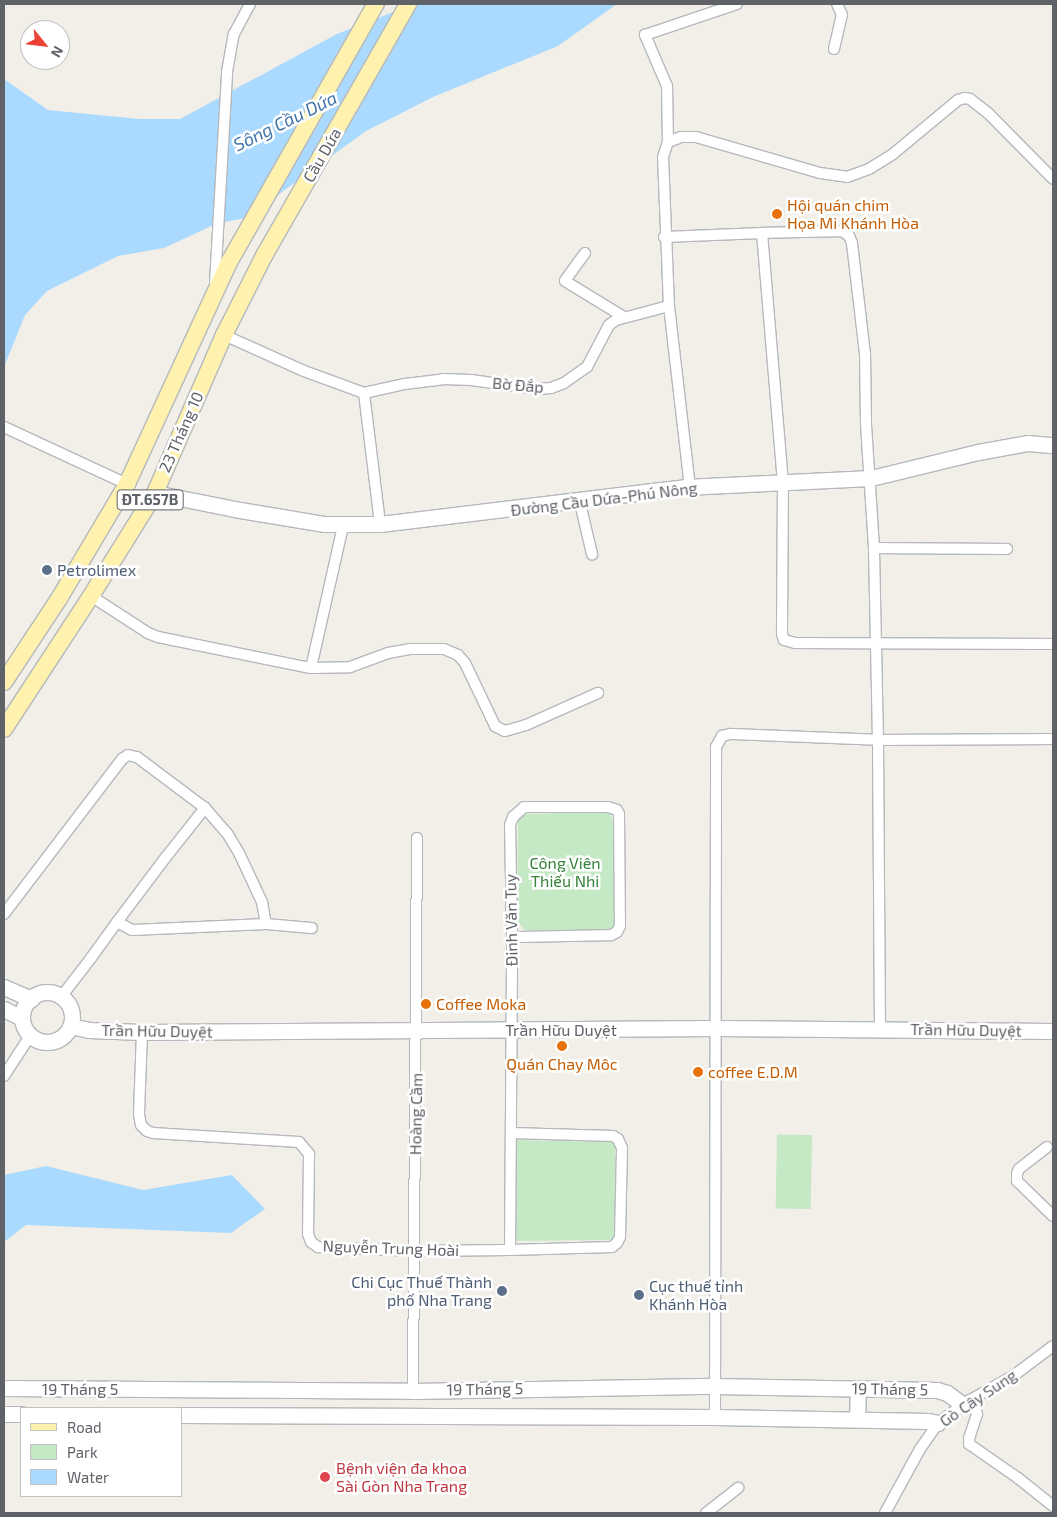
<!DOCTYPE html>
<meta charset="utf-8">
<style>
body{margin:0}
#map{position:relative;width:1057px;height:1517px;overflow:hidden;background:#f1efe8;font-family:"Exo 2",sans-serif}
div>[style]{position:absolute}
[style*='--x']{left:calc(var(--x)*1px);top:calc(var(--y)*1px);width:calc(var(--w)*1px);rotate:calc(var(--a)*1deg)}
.green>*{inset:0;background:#c5e8c5;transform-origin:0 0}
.water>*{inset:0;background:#aadaff}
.roads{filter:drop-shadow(1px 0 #b5b8bc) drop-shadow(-1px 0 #b5b8bc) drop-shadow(0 1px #b5b8bc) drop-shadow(0 -1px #b5b8bc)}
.street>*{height:10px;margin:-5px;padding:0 5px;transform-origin:5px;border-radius:5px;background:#fff}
.secondary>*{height:15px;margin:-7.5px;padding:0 7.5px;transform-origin:7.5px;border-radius:7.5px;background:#fff}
.secondary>.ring{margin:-7.5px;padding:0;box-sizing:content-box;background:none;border:15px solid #fff;border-radius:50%}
.primary>*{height:16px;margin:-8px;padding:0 8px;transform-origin:8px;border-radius:8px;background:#fff2af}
.dots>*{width:14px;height:14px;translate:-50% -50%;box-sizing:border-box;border:2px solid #fff;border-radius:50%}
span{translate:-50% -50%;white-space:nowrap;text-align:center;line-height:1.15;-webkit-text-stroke:5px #fff;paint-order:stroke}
.shield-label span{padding:1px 4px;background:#fff;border:1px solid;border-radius:4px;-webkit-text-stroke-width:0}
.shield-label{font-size:15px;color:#5f6368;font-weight:700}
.street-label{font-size:16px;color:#5f6368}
.food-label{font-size:16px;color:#c56008}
.left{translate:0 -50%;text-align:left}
.service-label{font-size:16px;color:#4e5e75}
.right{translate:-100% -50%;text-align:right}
.park-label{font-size:16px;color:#348238}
.health-label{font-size:16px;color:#be3a42}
.water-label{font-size:18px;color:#4174aa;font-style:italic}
.frame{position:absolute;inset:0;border:5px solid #5f6368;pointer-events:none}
.legend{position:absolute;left:20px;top:1407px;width:162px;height:90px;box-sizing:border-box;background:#fff;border:1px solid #bfc1c3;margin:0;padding:6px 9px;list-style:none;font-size:15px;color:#5f6368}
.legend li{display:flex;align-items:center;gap:10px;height:25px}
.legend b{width:25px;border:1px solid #bfc1c3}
.north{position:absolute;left:20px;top:20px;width:50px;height:50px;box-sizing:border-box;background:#fff;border:1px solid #bfc1c3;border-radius:50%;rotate:119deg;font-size:14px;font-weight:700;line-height:20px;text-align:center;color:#5f6368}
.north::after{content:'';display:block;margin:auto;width:18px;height:22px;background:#ea4335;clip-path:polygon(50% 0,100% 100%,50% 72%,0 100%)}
</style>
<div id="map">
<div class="green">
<div style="clip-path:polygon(601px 812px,610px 813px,613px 820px,615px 925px,610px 930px,524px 930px,517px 920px,518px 819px,525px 814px)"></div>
<div style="left:812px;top:1135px;width:74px;height:35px;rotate:91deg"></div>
<div style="clip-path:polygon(517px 1140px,613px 1142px,615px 1146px,615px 1237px,610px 1240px,516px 1241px)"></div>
</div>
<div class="water">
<div style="clip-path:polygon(414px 4px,617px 4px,558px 46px,433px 97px,366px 131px,246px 218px,218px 223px,164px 248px,118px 256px,47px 291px,25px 315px,4px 367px,4px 79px,48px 110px,139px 119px,180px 119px,337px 34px)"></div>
<div style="clip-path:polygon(46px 1166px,143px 1190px,232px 1175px,265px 1209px,231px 1233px,26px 1225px,4px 1242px,4px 1175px)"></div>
</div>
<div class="roads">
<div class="street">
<div style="--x:834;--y:49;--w:35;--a:-77"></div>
<div style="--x:842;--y:15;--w:12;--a:-114"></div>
<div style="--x:668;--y:142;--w:56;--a:-91"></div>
<div style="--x:667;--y:86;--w:56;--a:-113.3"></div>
<div style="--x:645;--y:35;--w:97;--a:-18.6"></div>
<div style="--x:664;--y:237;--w:98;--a:-2.3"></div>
<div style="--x:762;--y:233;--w:250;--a:85.2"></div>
<div style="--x:783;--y:482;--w:152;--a:90.4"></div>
<div style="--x:782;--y:634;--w:6;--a:72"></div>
<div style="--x:784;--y:640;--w:11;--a:15"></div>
<div style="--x:795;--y:643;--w:258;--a:0.2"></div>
<div style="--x:585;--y:253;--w:34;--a:126"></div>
<div style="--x:565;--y:281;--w:69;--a:31.4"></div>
<div style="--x:215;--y:283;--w:211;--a:-86.7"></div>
<div style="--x:227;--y:72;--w:39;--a:-80"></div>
<div style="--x:234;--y:34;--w:34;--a:-62"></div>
<div style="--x:669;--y:306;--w:149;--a:-92.3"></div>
<div style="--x:663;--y:157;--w:16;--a:-72"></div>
<div style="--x:668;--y:142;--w:14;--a:-21"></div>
<div style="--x:681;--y:137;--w:15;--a:0"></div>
<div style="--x:696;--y:137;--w:129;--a:16.2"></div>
<div style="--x:820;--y:173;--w:27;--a:8"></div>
<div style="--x:847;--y:177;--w:23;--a:-20"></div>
<div style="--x:869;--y:169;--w:28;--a:-32"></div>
<div style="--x:893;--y:154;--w:85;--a:-39.7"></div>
<div style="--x:958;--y:100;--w:7;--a:-16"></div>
<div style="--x:965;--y:98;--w:5;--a:11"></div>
<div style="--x:970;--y:99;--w:24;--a:38"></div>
<div style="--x:989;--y:114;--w:91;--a:45.4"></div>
<div style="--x:224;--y:335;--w:88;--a:24.2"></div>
<div style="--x:304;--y:371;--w:64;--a:20.1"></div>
<div style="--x:364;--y:393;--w:42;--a:-12.4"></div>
<div style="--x:405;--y:384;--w:38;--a:-7"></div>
<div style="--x:443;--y:379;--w:28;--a:2"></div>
<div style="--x:471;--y:380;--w:68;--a:7.7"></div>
<div style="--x:538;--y:389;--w:13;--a:-4"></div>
<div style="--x:551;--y:388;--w:14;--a:-21"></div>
<div style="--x:564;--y:383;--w:28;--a:-35"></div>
<div style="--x:587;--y:367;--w:47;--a:-62.4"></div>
<div style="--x:609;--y:325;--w:9;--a:-36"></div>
<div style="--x:616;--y:320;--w:55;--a:-14.8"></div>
<div style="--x:669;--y:306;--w:183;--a:83.4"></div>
<div style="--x:364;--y:393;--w:132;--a:83"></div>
<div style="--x:4;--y:427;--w:136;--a:24.9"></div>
<div style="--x:579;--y:499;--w:57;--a:76.7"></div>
<div style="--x:874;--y:548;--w:133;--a:0.4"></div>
<div style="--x:91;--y:596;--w:68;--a:33"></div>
<div style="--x:148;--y:633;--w:11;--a:22"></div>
<div style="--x:158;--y:637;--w:156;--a:11.5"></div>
<div style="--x:311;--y:668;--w:146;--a:-77.3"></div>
<div style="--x:311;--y:668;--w:39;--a:-1"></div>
<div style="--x:350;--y:667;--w:40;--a:-20.2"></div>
<div style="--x:388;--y:653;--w:22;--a:-10"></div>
<div style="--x:410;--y:649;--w:34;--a:0"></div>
<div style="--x:444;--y:649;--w:15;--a:23"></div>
<div style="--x:458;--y:655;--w:11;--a:49"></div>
<div style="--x:465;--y:663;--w:70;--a:64.5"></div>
<div style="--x:495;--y:726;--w:11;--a:27"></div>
<div style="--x:505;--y:731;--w:22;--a:-16"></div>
<div style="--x:526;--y:725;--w:79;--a:-24"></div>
<div style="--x:4;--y:914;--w:195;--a:-52.7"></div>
<div style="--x:122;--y:759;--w:7;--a:-34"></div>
<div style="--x:128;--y:755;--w:9;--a:13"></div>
<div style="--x:137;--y:757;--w:85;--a:36.9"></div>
<div style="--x:266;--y:924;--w:46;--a:5"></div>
<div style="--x:61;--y:997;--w:49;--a:-52.4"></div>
<div style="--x:91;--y:958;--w:44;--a:-54.2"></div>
<div style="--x:117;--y:922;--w:81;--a:-53"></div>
<div style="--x:166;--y:857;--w:63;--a:-51.5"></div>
<div style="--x:205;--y:808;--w:33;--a:49"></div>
<div style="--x:227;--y:833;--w:23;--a:59"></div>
<div style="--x:239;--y:853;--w:54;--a:64.9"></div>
<div style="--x:262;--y:902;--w:22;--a:80"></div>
<div style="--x:266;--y:924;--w:134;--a:177.4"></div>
<div style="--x:132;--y:930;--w:17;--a:-152"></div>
<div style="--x:880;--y:1029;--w:289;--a:-90.4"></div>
<div style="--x:878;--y:740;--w:175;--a:-0.3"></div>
<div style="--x:142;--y:1032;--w:82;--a:92.1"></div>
<div style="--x:139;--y:1114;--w:11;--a:80"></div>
<div style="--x:141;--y:1125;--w:8;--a:45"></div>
<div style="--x:147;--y:1131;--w:6;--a:18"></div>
<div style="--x:153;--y:1133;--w:146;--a:3.5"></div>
<div style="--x:299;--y:1142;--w:16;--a:50"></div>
<div style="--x:309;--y:1154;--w:80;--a:90.7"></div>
<div style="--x:308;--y:1234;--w:9;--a:69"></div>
<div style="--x:311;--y:1242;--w:9;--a:36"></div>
<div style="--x:318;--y:1247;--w:96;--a:2.4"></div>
<div style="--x:414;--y:1251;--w:96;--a:-0.6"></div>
<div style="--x:510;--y:1250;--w:102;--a:-1.7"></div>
<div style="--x:612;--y:1247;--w:6;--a:-39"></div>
<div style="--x:617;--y:1243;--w:7;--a:-63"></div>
<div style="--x:620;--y:1237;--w:89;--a:-88.7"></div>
<div style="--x:622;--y:1148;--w:10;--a:-114"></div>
<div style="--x:618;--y:1139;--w:6;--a:-149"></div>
<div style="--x:613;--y:1136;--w:101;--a:-178.3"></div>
<div style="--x:4;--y:1076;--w:48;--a:-57"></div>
<div style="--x:1047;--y:1147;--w:36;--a:142"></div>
<div style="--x:1019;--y:1169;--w:5;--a:112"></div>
<div style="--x:1017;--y:1174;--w:7;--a:90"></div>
<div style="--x:1017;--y:1181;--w:50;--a:44.2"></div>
<div style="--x:510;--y:1250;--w:313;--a:-89.6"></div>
<div style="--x:512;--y:937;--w:112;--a:-91"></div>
<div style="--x:510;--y:825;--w:9;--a:-69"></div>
<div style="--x:513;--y:817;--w:15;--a:-42"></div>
<div style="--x:524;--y:807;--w:84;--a:0"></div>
<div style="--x:608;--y:807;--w:9;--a:18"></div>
<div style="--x:617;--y:810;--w:4;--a:63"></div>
<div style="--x:619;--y:814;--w:112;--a:89.5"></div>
<div style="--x:620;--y:926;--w:7;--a:117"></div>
<div style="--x:617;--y:932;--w:7;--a:153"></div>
<div style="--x:611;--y:935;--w:99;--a:178.8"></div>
<div style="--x:413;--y:1391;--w:553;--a:-89.59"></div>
<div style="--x:970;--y:1400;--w:16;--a:63"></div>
<div style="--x:977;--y:1414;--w:25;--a:108"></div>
<div style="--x:969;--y:1438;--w:6;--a:90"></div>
<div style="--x:969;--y:1444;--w:60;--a:34.8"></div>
<div style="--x:1018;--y:1478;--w:45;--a:38.7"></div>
<div style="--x:715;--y:1417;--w:670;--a:-89.91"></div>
<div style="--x:716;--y:747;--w:13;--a:-61"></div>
<div style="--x:722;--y:736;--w:9;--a:-13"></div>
<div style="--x:731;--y:734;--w:147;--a:2.3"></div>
<div style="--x:878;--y:740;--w:192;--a:-91.2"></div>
<div style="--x:874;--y:548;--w:125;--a:-93.7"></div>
<div style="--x:866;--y:423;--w:69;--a:-90.8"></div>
<div style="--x:865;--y:354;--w:112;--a:-96.7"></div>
<div style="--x:852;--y:243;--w:8;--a:-113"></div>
<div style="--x:849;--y:236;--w:9;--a:-144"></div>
<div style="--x:842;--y:231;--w:80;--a:178.6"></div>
<div style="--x:706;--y:1513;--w:41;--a:-38"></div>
<div style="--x:885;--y:1513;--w:73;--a:-61.3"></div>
<div style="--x:920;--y:1449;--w:32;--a:-55"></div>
<div style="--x:938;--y:1423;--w:39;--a:-36"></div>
<div style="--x:970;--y:1400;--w:49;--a:-29.2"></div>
<div style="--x:1013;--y:1376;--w:50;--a:-36.9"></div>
</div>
<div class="secondary">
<div style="--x:155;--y:493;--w:87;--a:11.3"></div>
<div style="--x:240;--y:510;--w:86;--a:9.4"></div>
<div style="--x:325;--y:524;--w:55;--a:0"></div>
<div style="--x:380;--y:524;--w:307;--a:-6.9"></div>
<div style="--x:685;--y:487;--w:186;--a:-2.8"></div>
<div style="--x:871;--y:478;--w:110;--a:-13.7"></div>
<div style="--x:978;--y:452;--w:51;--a:-10.2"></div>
<div style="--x:1028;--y:443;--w:25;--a:5"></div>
<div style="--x:4;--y:987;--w:30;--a:24"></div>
<div class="ring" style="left:22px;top:992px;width:35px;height:35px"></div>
<div style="--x:4;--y:1009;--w:20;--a:27"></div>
<div style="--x:70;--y:1026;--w:19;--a:12"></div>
<div style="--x:89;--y:1030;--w:53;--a:2.2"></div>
<div style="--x:142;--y:1032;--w:575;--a:-0.4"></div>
<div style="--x:717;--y:1028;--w:336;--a:0.5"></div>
<div style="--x:4;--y:1388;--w:409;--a:0.4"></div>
<div style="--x:413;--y:1391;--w:301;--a:-1"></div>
<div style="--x:714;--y:1386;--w:223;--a:1"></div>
<div style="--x:937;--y:1390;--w:10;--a:17"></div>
<div style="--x:947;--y:1393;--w:20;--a:37"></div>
<div style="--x:4;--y:1414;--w:17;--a:0"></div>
<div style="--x:181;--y:1415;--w:534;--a:0.21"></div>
<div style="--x:715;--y:1417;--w:213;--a:1.1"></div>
<div style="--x:928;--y:1421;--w:10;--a:11"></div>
<div style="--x:857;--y:1419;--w:30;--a:-88"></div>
</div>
<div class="primary">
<div style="--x:4;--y:682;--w:102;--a:-56.6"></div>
<div style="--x:60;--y:597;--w:131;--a:-59.3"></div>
<div style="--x:127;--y:484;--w:242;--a:-65.3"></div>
<div style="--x:228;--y:264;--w:299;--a:-60.4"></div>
<div style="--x:4;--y:729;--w:159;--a:-56.8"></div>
<div style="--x:91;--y:596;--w:121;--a:-58.1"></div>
<div style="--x:155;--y:493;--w:172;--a:-66.4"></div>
<div style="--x:224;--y:335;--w:91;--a:-63.2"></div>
<div style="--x:265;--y:254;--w:288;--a:-60.2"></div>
</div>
</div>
<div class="dots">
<div style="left:777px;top:214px;background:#e8710a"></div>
<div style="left:47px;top:570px;background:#5c6f8a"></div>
<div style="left:426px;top:1004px;background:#e8710a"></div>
<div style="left:562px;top:1046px;background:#e8710a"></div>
<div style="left:698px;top:1072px;background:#e8710a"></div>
<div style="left:502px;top:1291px;background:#5c6f8a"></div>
<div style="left:639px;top:1295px;background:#5c6f8a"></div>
<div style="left:325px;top:1477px;background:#e0444e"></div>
</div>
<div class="shield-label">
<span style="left:150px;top:500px">ĐT.657B</span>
</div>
<div class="street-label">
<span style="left:322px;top:155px;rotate:-60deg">Cầu Dứa</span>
<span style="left:518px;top:385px;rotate:5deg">Bờ Đắp</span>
<span style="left:181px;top:432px;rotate:-66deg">23 Tháng 10</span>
<span style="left:604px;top:499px;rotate:-7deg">Đường Cầu Dứa-Phú Nông</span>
<span style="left:511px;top:920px;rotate:-91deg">Đinh Văn Tuy</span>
<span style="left:561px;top:1030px">Trần Hữu Duyệt</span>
<span style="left:966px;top:1030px;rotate:1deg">Trần Hữu Duyệt</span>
<span style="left:157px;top:1031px;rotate:1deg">Trần Hữu Duyệt</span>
<span style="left:416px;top:1114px;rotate:-89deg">Hoàng Cầm</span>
<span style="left:391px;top:1248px;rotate:2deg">Nguyễn Trung Hoài</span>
<span style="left:80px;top:1389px">19 Tháng 5</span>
<span style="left:485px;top:1389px;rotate:-1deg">19 Tháng 5</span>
<span style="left:890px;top:1389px;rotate:1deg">19 Tháng 5</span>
<span style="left:978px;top:1398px;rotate:-34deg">Gò Cây Sung</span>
</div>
<div class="food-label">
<span class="left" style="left:787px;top:214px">Hội quán chim<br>Họa Mi Khánh Hòa</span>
<span class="left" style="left:436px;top:1004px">Coffee Moka</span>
<span style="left:562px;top:1064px">Quán Chay Môc</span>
<span class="left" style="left:708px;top:1072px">coffee E.D.M</span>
</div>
<div class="service-label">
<span class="left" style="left:57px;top:570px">Petrolimex</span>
<span class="right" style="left:492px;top:1291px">Chi Cục Thuế Thành<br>phố Nha Trang</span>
<span class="left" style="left:649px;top:1295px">Cục thuế tỉnh<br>Khánh Hòa</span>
</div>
<div class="park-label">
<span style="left:565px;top:872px">Công Viên<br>Thiếu Nhi</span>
</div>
<div class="health-label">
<span class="left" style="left:336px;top:1477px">Bệnh viện đa khoa<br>Sài Gòn Nha Trang</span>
</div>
<div class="water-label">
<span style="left:285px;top:121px;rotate:-26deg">Sông Cầu Dứa</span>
</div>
<div class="frame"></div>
<ul class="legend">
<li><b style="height:6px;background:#fff2af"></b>Road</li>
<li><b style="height:14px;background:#c5e8c5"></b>Park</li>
<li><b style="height:14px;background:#aadaff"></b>Water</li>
</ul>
<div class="north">N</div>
</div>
